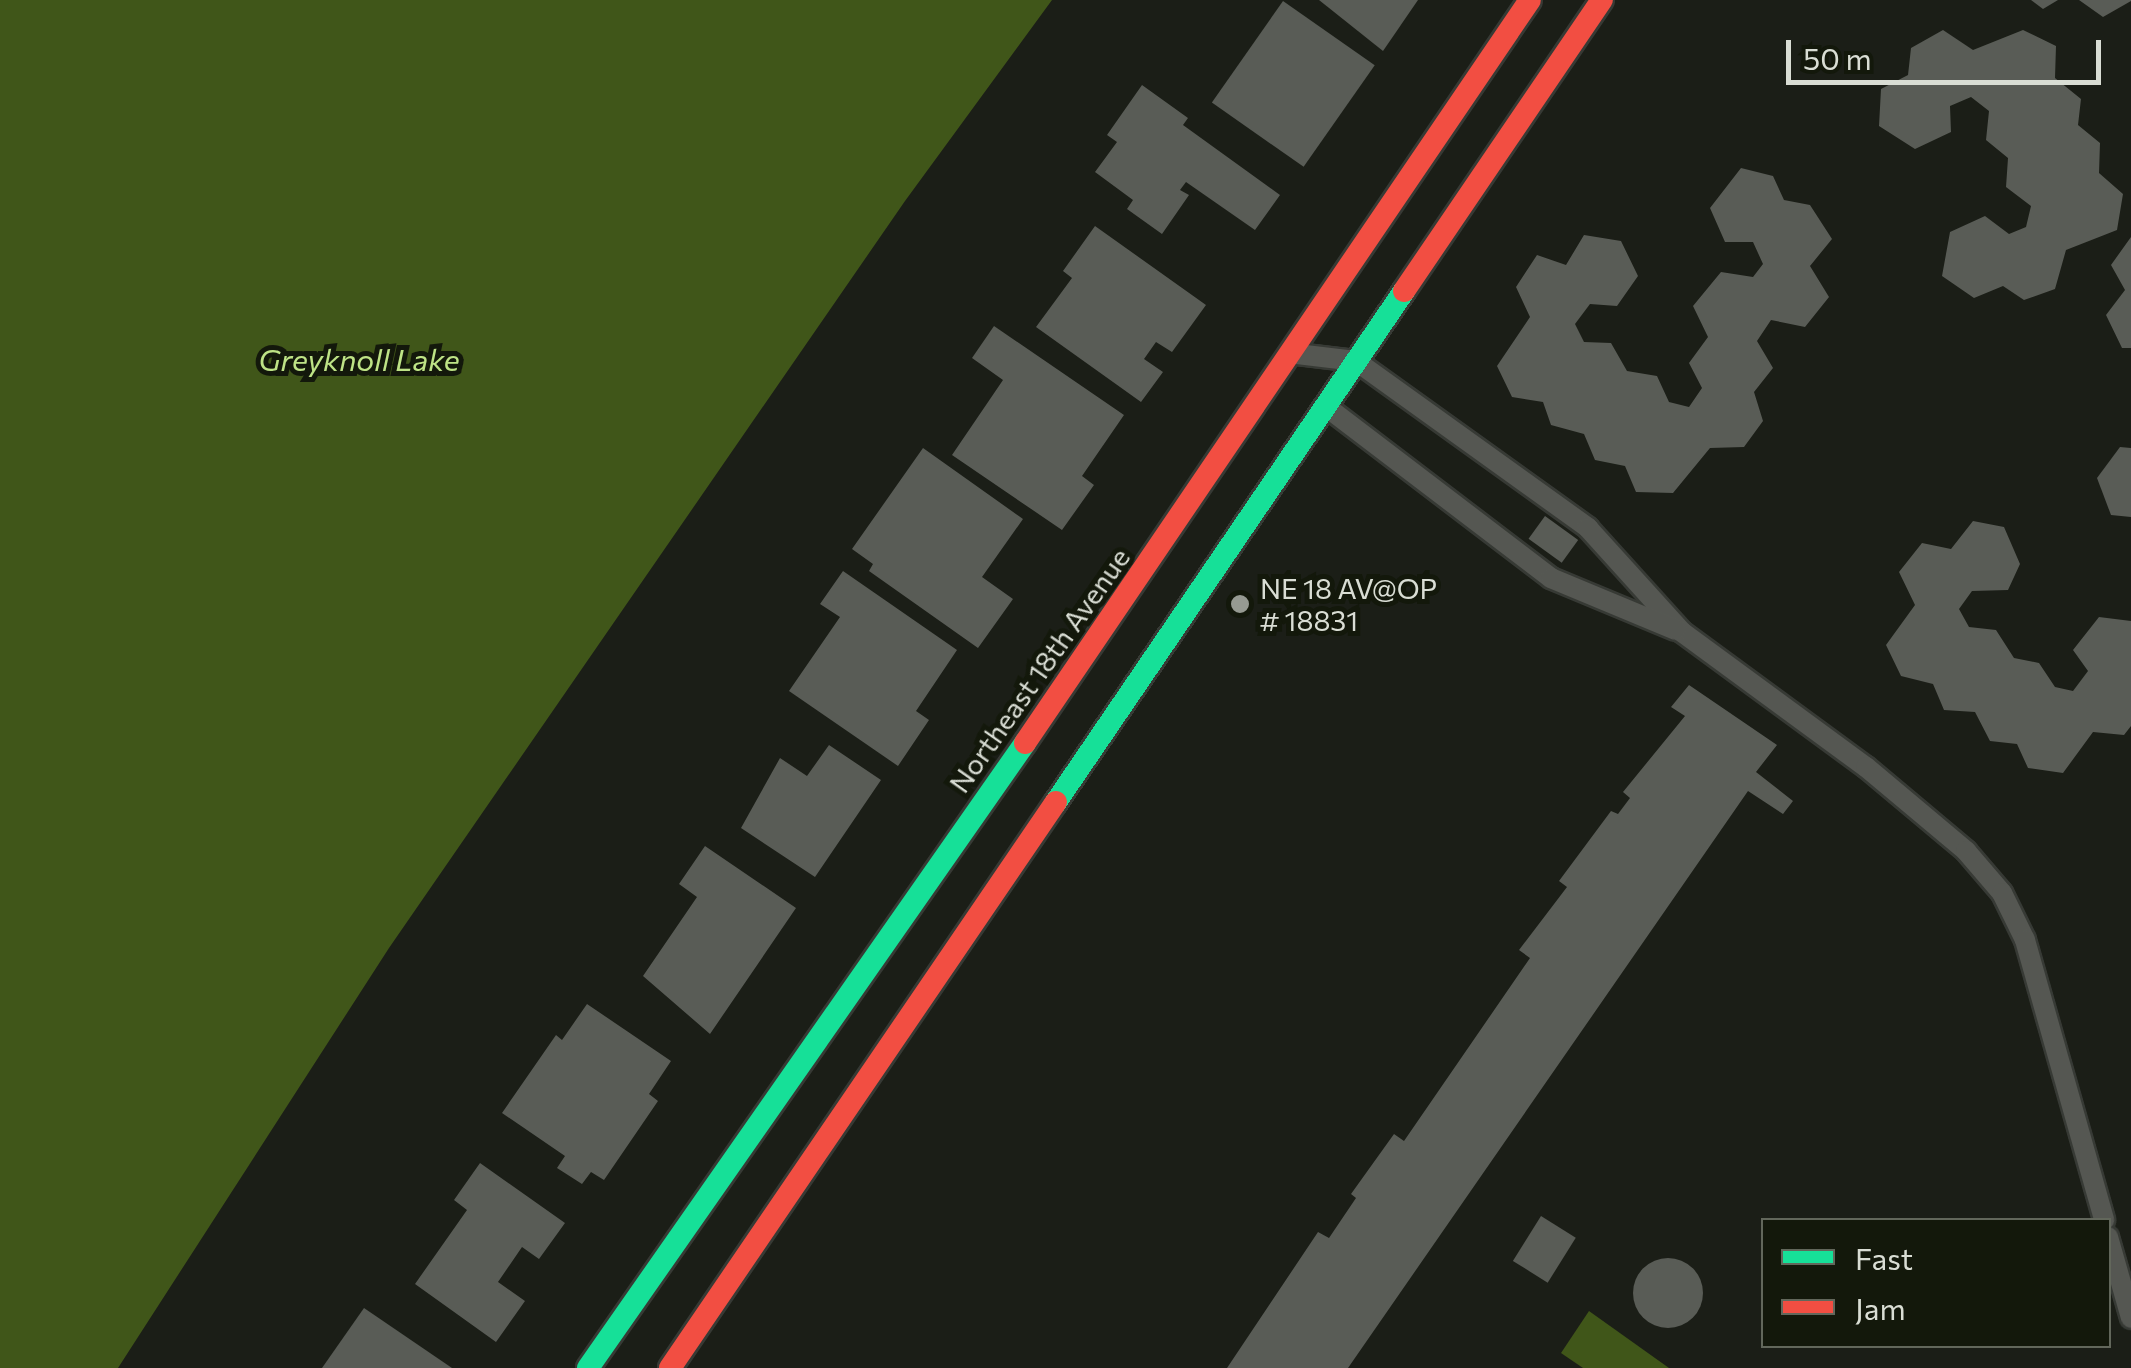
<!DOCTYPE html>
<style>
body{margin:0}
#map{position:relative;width:2131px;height:1368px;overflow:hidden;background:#1b1e17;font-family:Commissioner,sans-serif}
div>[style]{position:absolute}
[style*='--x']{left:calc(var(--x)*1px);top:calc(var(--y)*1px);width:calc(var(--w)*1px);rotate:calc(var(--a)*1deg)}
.water>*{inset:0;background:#405619}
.building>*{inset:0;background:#595c56;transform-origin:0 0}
.round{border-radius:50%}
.roads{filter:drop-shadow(2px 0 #373a35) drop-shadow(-2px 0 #373a35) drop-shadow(0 2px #373a35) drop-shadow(0 -2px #373a35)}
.lane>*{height:20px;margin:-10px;padding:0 10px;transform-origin:10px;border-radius:10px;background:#555752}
.fast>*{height:22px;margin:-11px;padding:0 11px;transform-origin:11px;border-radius:11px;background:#16e098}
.jam>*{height:22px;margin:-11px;padding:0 11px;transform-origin:11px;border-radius:11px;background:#f24e42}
.dots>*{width:28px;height:28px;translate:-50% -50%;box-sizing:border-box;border:5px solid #13180b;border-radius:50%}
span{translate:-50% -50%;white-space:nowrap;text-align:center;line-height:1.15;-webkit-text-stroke:10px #13180b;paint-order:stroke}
.poi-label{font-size:28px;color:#d9ddd4}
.left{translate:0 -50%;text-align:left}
.street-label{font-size:28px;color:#d9ddd4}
.water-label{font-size:30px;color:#bee386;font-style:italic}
.legend{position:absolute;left:1761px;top:1218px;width:350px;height:130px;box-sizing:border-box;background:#13180b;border:2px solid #62675b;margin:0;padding:12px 18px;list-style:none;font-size:30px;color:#d9ddd4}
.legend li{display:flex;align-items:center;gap:20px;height:50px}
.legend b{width:50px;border:2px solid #62675b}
.scale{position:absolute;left:1786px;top:40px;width:315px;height:45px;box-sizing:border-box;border:5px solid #d9ddd4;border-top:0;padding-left:12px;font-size:30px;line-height:35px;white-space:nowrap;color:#d9ddd4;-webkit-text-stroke:8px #13180b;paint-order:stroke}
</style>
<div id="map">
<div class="water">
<div style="clip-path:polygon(0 0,1052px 0,905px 201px,389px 948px,118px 1368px,0 1368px)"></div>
<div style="clip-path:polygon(1589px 1311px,1669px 1368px,1583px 1368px,1561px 1353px)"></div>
</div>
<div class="building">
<div style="clip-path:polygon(1319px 0,1418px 0,1383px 51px)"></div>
<div style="clip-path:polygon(2031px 0,2058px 0,2043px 9px)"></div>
<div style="clip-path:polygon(2079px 0,2131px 0,2131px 1px,2103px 17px)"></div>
<div style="left:1283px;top:1px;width:112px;height:124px;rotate:35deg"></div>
<div style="clip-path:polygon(1943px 30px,1973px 50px,2023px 30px,2056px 46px,2055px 78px,2081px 99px,2078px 125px,2100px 143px,2099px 173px,2123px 194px,2117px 230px,2066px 250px,2055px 289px,2024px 300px,2003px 286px,1974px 298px,1942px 276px,1950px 232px,1985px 216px,2009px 234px,2026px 227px,2031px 206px,2006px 187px,2008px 158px,1986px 140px,1989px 111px,1971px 97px,1950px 106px,1951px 132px,1915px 149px,1879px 126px,1881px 89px,1908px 75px,1911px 48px)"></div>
<div style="clip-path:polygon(1142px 85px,1188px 118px,1183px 125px,1280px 195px,1255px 230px,1186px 182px,1180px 190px,1189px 195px,1162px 234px,1127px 209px,1133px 200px,1095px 172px,1117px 142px,1107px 135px)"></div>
<div style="clip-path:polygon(1741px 168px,1773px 176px,1784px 200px,1810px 205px,1832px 239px,1810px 266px,1829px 297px,1805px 327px,1771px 320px,1757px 341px,1773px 368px,1754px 392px,1763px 421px,1744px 447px,1710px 448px,1673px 493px,1636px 492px,1625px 466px,1595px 460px,1584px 434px,1551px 425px,1543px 402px,1512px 397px,1497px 366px,1530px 317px,1516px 287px,1537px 255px,1566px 265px,1584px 235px,1621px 241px,1638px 276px,1617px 306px,1590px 304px,1575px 324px,1584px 342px,1611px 343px,1627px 371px,1657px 376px,1669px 402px,1689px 407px,1702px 388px,1689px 363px,1708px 337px,1693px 306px,1721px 272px,1753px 277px,1763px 264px,1753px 242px,1725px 242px,1710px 208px)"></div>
<div style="clip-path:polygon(1095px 226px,1206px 305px,1172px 352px,1156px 342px,1144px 359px,1163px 372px,1141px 402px,1036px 327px,1072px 278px,1063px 271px)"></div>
<div style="clip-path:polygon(2131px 237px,2131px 348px,2122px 348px,2106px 315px,2125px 290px,2111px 265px)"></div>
<div style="clip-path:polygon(994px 326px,1124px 415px,1082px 476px,1094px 485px,1062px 530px,952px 455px,1003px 380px,972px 358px)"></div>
<div style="clip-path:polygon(2120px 447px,2131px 448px,2131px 517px,2111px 515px,2097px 478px)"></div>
<div style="clip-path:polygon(923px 448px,1023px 519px,982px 577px,1013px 599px,978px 648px,869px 571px,873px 564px,852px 549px)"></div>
<div style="left:1545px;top:516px;width:41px;height:28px;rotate:36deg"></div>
<div style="clip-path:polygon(1973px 521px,2004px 527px,2020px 564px,2008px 590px,1972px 591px,1959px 609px,1969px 627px,1996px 630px,2014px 658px,2039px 663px,2055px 687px,2073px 691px,2088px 671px,2073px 650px,2099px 617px,2131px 621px,2131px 726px,2124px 735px,2093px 732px,2063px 773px,2028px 768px,2017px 744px,1990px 741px,1975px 712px,1944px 710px,1933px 684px,1901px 676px,1886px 645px,1915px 605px,1899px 572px,1922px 543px,1951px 549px)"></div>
<div style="clip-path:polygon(843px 571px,957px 650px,916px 711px,929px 720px,898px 766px,789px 691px,840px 617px,820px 604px)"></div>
<div style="clip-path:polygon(1689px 685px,1777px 745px,1756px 772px,1793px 801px,1783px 814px,1748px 791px,1348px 1368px,1227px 1368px,1318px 1232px,1329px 1238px,1356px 1198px,1351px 1194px,1394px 1134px,1404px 1141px,1530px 958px,1519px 950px,1567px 887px,1559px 881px,1611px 811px,1618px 814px,1630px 798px,1623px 792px,1685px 716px,1671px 707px)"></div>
<div style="clip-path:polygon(829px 745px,881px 780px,815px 877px,741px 828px,780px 758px,807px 776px)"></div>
<div style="clip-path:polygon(705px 846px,796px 908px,710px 1034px,643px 976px,697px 897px,679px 884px)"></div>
<div style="clip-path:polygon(587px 1004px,671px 1061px,649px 1094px,658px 1101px,604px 1180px,591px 1172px,582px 1184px,557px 1168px,565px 1156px,502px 1113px,556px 1035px,562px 1040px)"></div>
<div style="clip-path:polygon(480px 1163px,565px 1223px,539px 1259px,522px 1247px,498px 1282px,525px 1301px,496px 1342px,415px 1284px,467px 1210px,454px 1200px)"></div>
<div style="left:1541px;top:1216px;width:41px;height:53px;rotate:32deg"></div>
<div class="round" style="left:1633px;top:1258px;width:70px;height:70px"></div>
<div style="clip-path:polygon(364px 1308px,452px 1368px,322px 1368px)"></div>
</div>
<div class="roads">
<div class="lane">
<div style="--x:1297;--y:354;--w:59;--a:6.8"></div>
<div style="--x:1356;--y:361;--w:286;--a:35.7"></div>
<div style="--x:1588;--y:528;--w:140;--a:47.9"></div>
<div style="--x:1682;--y:632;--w:228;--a:36.3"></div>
<div style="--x:1866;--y:767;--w:131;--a:40"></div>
<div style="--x:1966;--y:851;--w:55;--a:49.4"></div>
<div style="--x:2002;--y:893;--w:52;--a:63.9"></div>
<div style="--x:2025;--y:940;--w:291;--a:74.2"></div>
<div style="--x:1328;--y:408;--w:280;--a:37.3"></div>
<div style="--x:1551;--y:578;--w:135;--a:22.6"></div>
<div style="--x:2108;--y:1237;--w:84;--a:74.1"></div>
</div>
<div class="fast">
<div style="--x:1056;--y:802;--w:618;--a:-55.74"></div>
<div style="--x:588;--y:1368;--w:763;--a:-55.04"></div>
</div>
<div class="jam">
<div style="--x:1404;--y:291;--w:352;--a:-55.8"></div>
<div style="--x:1025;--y:743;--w:898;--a:-55.8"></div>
<div style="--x:670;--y:1368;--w:685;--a:-55.71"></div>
</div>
</div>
<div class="dots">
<div style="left:1240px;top:604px;background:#969a92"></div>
</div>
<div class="poi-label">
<span class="left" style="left:1260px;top:604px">NE 18 AV@OP<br># 18831</span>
</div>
<div class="street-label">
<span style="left:1039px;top:670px;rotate:-55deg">Northeast 18th Avenue</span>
</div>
<div class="water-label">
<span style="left:359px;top:359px">Greyknoll Lake</span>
</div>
<ul class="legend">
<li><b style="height:12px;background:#16e098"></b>Fast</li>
<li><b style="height:12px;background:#f24e42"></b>Jam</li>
</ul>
<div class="scale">50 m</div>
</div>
